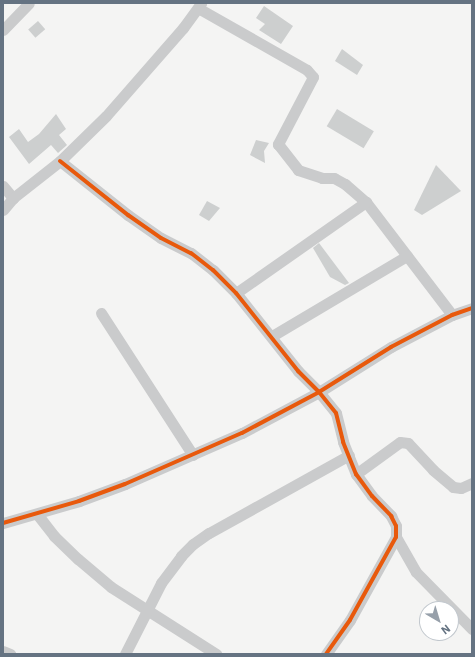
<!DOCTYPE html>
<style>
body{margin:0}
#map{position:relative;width:475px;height:657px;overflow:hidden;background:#f4f4f3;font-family:"IBM Plex Sans",sans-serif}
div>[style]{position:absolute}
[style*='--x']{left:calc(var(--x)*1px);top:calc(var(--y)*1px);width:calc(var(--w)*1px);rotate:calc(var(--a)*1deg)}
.building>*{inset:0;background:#cdcfcf;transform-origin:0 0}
.street>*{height:11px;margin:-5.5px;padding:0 5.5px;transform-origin:5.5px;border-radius:5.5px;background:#cacbcc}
.cycleway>*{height:4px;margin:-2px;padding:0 2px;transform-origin:2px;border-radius:2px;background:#e8590c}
span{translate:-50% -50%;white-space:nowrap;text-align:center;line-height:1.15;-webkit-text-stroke:4px #fff;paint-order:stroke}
.frame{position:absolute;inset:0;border:4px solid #657382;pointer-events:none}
.north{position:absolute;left:419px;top:601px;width:40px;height:40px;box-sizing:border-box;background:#fff;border:1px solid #c1c7cd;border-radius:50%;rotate:142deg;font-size:11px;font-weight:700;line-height:16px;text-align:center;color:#657382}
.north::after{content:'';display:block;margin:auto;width:14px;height:18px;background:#97a0aa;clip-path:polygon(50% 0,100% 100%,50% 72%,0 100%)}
</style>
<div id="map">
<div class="building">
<div style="clip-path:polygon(264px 6px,293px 26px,281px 44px,259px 30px,265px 24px,256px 18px)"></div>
<div style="left:38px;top:21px;width:11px;height:13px;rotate:49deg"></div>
<div style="clip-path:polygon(342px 49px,363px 65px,357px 75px,335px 61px)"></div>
<div style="left:337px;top:109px;width:43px;height:20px;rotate:31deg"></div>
<div style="clip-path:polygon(56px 114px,66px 129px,59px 135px,67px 145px,58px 153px,51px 145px,29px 164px,9px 137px,19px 129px,28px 142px,39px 134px)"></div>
<div style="clip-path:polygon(256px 140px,269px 143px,264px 151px,265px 163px,250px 155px)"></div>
<div style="clip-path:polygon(436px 165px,461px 191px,422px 215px,414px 210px)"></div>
<div style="clip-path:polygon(207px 201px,220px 208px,209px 221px,199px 215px)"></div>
<div style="clip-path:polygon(319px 243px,349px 283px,345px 285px,330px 277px,313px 248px)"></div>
</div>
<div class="street">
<div style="--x:198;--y:8;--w:125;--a:29.6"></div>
<div style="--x:307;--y:70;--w:9;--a:49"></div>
<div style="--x:313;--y:77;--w:76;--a:117.6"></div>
<div style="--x:278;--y:144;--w:33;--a:52"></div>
<div style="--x:298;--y:170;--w:25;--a:18"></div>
<div style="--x:322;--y:178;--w:12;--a:0"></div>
<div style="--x:334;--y:178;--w:13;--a:29"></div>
<div style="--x:345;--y:184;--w:28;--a:41"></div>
<div style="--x:366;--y:202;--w:142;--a:52.7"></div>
<div style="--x:3;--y:30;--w:37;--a:-46"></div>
<div style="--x:60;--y:161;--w:87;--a:38.5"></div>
<div style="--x:128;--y:215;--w:40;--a:34.9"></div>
<div style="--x:161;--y:238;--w:34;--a:27"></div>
<div style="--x:191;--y:253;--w:28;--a:38"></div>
<div style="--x:213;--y:270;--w:33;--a:45"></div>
<div style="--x:236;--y:293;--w:100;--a:51.5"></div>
<div style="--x:298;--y:371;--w:30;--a:45"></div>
<div style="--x:319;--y:392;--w:27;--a:51"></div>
<div style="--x:336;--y:413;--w:30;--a:76"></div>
<div style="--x:343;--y:442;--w:35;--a:68"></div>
<div style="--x:356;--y:474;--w:27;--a:54"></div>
<div style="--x:372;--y:496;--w:28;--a:46"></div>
<div style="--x:391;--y:516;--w:11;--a:63"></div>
<div style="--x:396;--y:526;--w:11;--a:90"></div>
<div style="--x:396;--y:537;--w:95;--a:119"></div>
<div style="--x:350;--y:620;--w:42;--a:125.2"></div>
<div style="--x:3;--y:186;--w:16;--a:50"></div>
<div style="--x:3;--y:210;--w:16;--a:-50"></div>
<div style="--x:13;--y:198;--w:60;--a:-38.2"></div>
<div style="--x:60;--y:161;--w:64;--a:-44.4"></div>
<div style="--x:106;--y:116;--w:117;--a:-48.8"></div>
<div style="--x:183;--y:28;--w:31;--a:-54"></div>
<div style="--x:236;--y:293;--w:159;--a:-35"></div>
<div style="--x:101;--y:313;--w:169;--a:57.1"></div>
<div style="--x:272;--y:336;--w:157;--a:-30.7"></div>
<div style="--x:356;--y:474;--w:54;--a:-36"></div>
<div style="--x:400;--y:442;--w:8;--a:7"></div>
<div style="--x:408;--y:443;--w:37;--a:47"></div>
<div style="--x:433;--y:470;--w:26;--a:40"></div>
<div style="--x:453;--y:487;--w:8;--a:7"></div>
<div style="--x:461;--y:488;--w:12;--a:-24"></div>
<div style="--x:37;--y:514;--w:28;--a:52"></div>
<div style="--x:54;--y:536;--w:33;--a:44"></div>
<div style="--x:78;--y:559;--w:43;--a:40.3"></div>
<div style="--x:111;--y:587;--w:125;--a:32.5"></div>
<div style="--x:3;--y:523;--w:79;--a:-16.1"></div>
<div style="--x:79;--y:501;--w:49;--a:-20.3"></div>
<div style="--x:125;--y:484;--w:128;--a:-23.6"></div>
<div style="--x:242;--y:433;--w:87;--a:-28"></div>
<div style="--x:319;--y:392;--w:85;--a:-32"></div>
<div style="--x:391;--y:347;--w:69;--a:-27.7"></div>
<div style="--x:452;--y:315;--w:21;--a:-19"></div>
<div style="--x:396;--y:537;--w:40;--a:60.3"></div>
<div style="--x:416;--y:572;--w:80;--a:45.5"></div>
<div style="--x:3;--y:651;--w:8;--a:23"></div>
<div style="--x:125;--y:654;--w:80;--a:-63.1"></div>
<div style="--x:161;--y:583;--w:34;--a:-53"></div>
<div style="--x:181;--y:556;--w:17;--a:-45"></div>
<div style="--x:193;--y:544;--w:19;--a:-35"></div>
<div style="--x:209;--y:533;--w:160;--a:-29.1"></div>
</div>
<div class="cycleway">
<div style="--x:60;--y:161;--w:87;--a:38.5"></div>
<div style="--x:128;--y:215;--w:40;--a:34.9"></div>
<div style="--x:161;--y:238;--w:34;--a:27"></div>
<div style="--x:191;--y:253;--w:28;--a:38"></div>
<div style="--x:213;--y:270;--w:33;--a:45"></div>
<div style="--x:236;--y:293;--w:100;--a:51.5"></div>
<div style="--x:298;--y:371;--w:30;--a:45"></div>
<div style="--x:319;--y:392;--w:27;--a:51"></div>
<div style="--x:336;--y:413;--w:30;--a:76"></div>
<div style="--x:343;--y:442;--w:35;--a:68"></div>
<div style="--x:356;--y:474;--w:27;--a:54"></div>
<div style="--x:372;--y:496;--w:28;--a:46"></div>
<div style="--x:391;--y:516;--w:11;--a:63"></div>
<div style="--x:396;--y:526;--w:11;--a:90"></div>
<div style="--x:396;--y:537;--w:95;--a:119"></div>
<div style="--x:350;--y:620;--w:42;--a:125.2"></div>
<div style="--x:3;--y:523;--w:79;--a:-16.1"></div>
<div style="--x:79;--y:501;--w:49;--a:-20.3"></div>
<div style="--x:125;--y:484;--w:128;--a:-23.6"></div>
<div style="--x:242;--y:433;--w:87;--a:-28"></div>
<div style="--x:319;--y:392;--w:85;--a:-32"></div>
<div style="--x:391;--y:347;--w:69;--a:-27.7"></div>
<div style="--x:452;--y:315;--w:21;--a:-19"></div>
</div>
<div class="frame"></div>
<div class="north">N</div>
</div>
